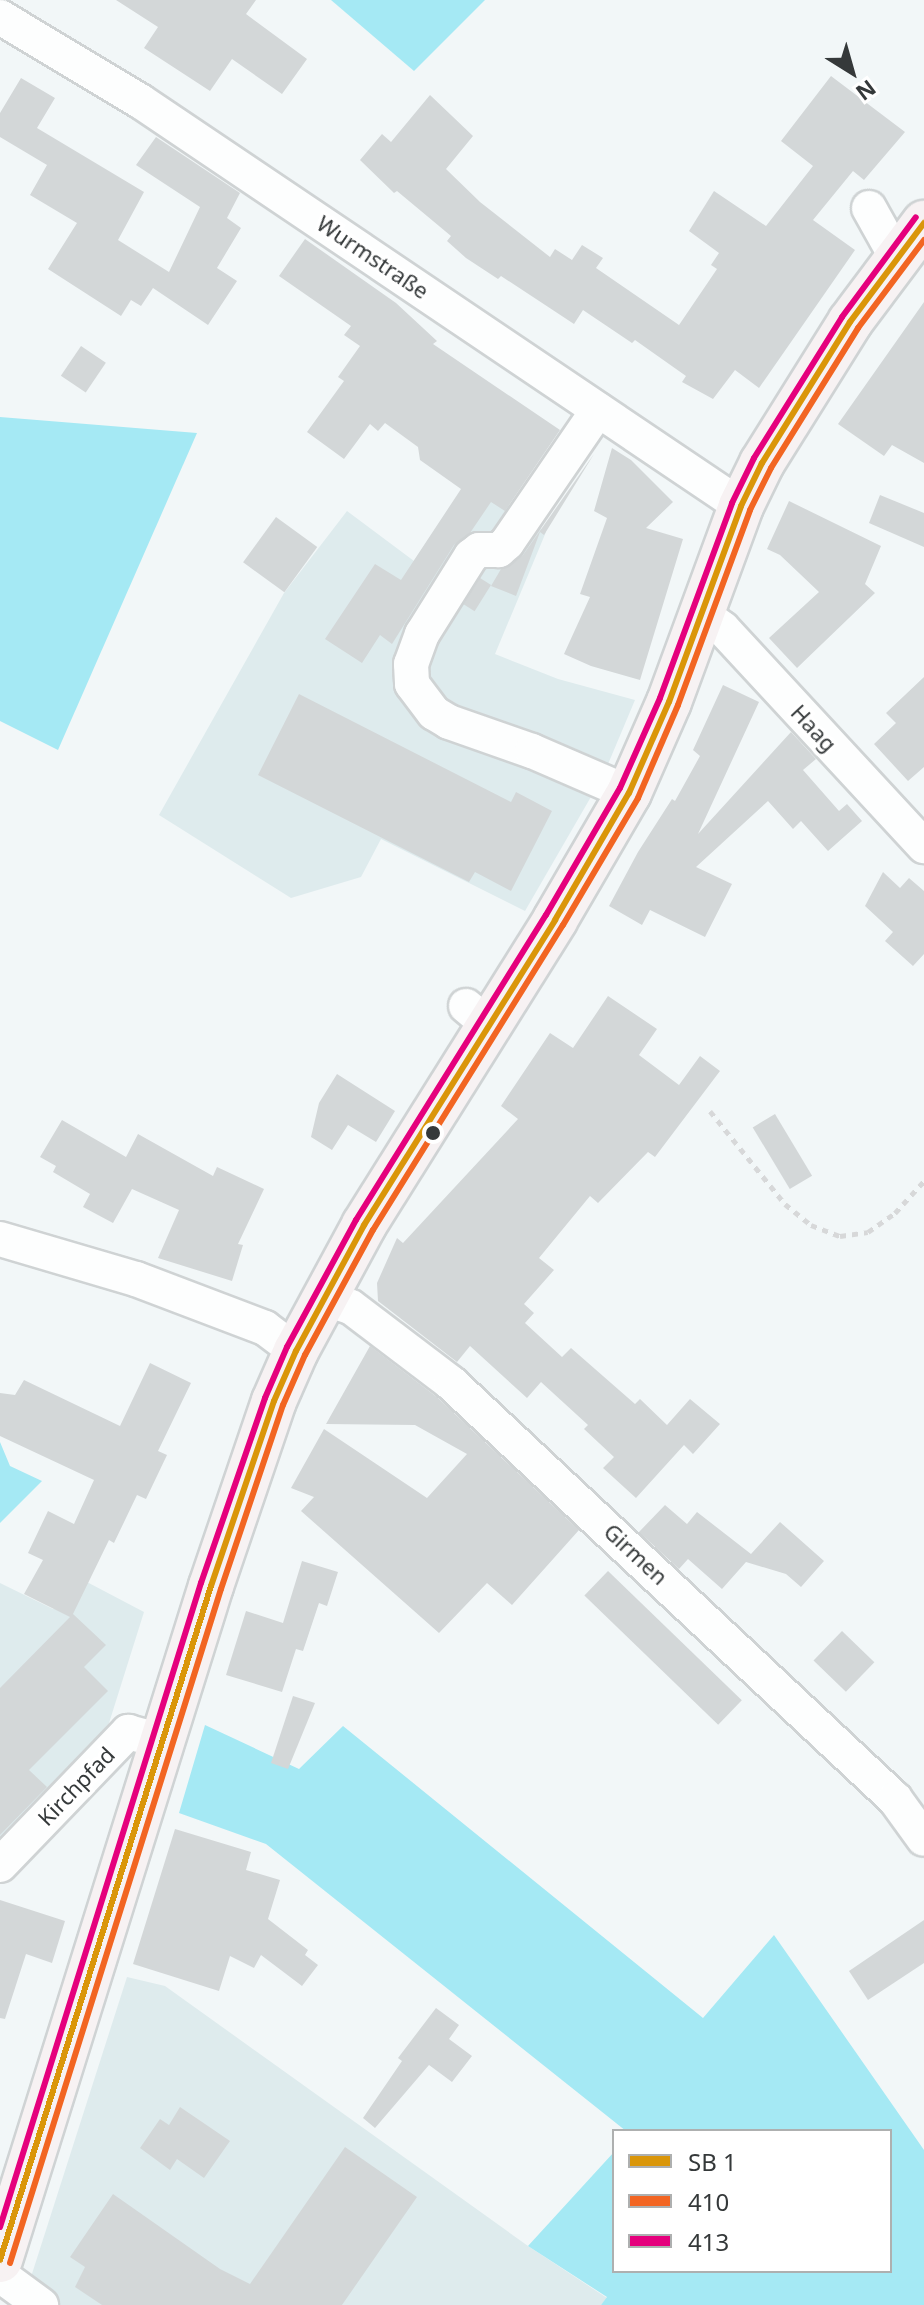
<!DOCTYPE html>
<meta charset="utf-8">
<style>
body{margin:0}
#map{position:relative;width:924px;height:2305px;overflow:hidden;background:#f2f7f8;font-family:"Noto Sans",sans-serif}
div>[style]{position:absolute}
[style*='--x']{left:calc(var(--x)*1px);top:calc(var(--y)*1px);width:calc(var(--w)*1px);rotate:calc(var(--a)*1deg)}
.built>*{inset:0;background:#deebed}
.green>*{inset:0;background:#a5e9f4}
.building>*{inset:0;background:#d3d7d8;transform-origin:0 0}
.path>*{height:5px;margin-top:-2.5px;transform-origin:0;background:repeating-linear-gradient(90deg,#d7d8d9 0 6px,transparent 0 12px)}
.roads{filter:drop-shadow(2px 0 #cfd3d4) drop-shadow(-2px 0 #cfd3d4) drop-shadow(0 2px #cfd3d4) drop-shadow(0 -2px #cfd3d4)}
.minor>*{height:34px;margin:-17px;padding:0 17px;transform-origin:17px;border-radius:17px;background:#fdfefe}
.major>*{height:44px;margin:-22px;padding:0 22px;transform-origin:22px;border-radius:22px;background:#f7f2f3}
.bus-1>*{height:6px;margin:-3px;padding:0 3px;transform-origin:3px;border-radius:3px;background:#da9609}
.bus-2>*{height:6px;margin:-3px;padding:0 3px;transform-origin:3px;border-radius:3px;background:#f26522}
.bus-3>*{height:6px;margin:-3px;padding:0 3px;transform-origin:3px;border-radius:3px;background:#e5007d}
.dots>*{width:22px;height:22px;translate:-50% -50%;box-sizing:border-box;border:4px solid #fff;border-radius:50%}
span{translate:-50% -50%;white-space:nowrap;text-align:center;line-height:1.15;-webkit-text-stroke:7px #fff;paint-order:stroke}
.street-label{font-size:22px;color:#35393a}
.legend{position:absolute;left:612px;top:2129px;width:280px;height:144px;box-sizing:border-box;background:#fff;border:2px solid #aeb0b0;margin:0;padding:10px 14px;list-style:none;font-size:24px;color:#35393a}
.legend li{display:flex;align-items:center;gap:16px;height:40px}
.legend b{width:40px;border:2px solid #aeb0b0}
.north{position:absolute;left:812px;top:32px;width:80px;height:80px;-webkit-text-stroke:6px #fff;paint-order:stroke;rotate:143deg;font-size:22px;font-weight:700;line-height:32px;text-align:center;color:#35393a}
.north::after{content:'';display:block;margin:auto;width:28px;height:36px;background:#35393a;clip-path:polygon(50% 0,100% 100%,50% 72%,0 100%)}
</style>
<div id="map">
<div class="built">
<div style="clip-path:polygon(456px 498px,500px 500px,546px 532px,495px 654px,558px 679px,635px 700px,603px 776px,525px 911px,381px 839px,361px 877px,291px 898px,159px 815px,284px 593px,347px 511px,414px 561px)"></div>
<div style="clip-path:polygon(85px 1581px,144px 1612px,104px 1739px,0 1846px,0 1583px,53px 1609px)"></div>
<div style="clip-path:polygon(127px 1977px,165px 1986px,528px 2246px,607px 2298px,601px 2305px,22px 2305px)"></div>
</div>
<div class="green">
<div style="clip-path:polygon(331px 0,485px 0,414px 71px)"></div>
<div style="clip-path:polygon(0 417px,197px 433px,58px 750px,0 721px)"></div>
<div style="clip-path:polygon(0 1442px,10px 1466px,42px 1481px,0 1523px)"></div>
<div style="clip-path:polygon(205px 1725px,299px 1769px,343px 1726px,703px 2018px,774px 1935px,924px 2150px,924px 2305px,601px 2305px,607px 2297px,528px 2246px,614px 2152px,614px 2271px,890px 2271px,890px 2131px,626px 2131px,266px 1844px,179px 1813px)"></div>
</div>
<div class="building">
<div style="clip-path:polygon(116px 0,256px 0,246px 14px,307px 59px,282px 94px,232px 59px,210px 91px,144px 48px,158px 27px)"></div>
<div style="clip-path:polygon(831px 76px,905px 132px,864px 180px,853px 171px,813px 220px,855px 250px,759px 388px,735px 370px,713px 399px,682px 382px,686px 376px,635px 340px,632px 343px,583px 310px,574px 324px,501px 276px,498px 279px,466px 258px,447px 241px,451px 236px,397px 191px,394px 193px,360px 160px,382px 134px,391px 142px,430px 95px,473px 136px,446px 169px,480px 202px,550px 257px,555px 249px,572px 260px,582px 245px,603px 258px,596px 268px,679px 325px,717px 269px,711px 265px,719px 253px,689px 231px,714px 191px,766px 226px,813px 166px,781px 141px)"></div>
<div style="clip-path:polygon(21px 78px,55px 98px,37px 128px,144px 192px,118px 240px,169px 272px,200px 207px,136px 165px,156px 137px,240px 193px,227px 218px,241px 228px,217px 268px,237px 281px,208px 325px,153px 288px,141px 306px,131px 300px,121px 316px,48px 269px,77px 223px,30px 195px,47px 165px,0 137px,0 113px)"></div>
<div style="clip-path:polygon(305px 239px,396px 303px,437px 341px,433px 344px,560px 430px,505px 511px,491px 502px,470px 533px,454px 545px,392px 644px,380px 635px,362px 663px,325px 639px,375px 564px,401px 580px,461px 489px,420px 460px,418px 447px,385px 423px,378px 431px,370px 424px,344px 459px,307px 432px,344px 381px,338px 377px,360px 346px,344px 335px,351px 326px,279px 276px)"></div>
<div style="clip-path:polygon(924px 302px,924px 463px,892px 445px,884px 456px,838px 424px)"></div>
<div style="left:81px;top:346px;width:30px;height:36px;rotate:34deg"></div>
<div style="clip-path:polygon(612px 448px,631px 460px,673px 502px,646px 528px,683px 539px,640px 680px,591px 666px,564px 654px,590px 597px,580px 594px,607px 518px,594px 511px)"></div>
<div style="clip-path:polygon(594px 454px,544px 535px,540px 532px,516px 596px,491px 586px,501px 569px,523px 555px)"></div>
<div style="clip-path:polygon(880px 495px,924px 513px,924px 547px,869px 523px)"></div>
<div style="clip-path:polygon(789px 501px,881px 546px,865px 584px,875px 593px,797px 668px,769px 638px,819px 592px,780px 555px,767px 549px)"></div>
<div style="left:276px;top:517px;width:51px;height:56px;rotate:36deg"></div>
<div style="left:480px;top:578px;width:13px;height:31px;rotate:32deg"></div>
<div style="clip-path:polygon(924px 677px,924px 767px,908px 781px,874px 744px,896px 723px,886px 713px)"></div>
<div style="clip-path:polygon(723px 685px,759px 702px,698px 834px,791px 732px,816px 759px,803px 770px,839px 811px,847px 804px,862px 821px,828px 851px,801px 821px,793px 829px,768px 801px,696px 867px,732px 884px,705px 937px,650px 910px,642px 925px,609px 906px,638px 852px,672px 799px,675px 801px,700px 756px,693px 750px)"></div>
<div style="clip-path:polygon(299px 694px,511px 802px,516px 792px,552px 811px,511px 891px,475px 872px,469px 882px,258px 775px)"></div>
<div style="clip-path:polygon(883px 872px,900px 888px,909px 878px,924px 891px,924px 954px,913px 966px,885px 941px,893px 932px,865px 906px)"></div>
<div style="clip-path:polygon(608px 996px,657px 1029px,639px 1055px,679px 1085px,700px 1056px,720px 1071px,655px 1157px,648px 1152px,598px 1203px,590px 1196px,539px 1258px,554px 1270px,524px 1304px,534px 1313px,525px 1323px,562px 1357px,571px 1348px,635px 1404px,640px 1399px,667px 1425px,690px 1399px,720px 1424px,693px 1454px,684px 1445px,636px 1498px,603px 1468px,614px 1457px,584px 1429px,588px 1425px,541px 1382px,527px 1398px,470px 1346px,457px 1362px,378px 1301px,377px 1283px,397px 1238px,403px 1243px,518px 1119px,501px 1106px,550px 1033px,573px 1048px)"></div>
<div style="clip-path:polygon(337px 1074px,395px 1111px,376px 1142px,348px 1125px,332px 1150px,311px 1137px,319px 1103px)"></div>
<div style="left:775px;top:1114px;width:72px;height:26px;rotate:59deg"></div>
<div style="clip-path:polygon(62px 1120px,126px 1157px,138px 1134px,213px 1176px,217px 1167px,264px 1189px,238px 1244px,243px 1245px,232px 1281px,158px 1258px,179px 1210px,132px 1189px,113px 1223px,83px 1207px,90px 1194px,53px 1172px,56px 1166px,40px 1157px)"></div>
<div style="clip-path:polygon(370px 1346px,438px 1398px,579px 1530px,512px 1605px,487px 1583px,439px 1633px,301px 1511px,314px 1497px,291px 1488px,324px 1429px,427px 1498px,467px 1454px,415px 1425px,326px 1424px)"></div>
<div style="clip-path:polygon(150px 1363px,191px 1383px,158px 1451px,167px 1455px,146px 1499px,137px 1495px,114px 1543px,109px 1540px,73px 1614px,106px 1645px,84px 1667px,108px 1691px,29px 1770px,47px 1787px,0 1835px,0 1688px,70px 1617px,24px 1594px,43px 1560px,28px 1553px,48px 1511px,74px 1524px,94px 1480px,0 1436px,0 1393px,15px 1395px,24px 1380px,120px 1426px)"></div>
<div style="clip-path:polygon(665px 1505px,687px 1524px,697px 1512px,751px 1554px,780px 1522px,824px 1561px,801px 1587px,786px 1574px,746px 1562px,722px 1589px,688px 1559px,679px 1569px,639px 1532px)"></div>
<div style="clip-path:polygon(302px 1561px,338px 1572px,327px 1606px,319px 1603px,303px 1651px,296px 1649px,282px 1692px,226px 1675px,246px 1611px,283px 1623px)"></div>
<div style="left:608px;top:1571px;width:186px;height:34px;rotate:44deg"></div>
<div style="left:842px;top:1631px;width:45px;height:41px;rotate:44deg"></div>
<div style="clip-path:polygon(293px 1696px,315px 1703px,288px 1769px,271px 1763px)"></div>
<div style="clip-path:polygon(175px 1829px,251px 1852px,246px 1870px,280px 1880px,268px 1919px,308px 1950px,305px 1955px,318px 1965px,302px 1986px,261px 1955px,254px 1968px,230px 1956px,219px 1991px,133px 1964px)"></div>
<div style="clip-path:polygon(0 1900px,65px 1921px,52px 1963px,26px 1954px,5px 2019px,0 2018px)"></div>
<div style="clip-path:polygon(924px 1920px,924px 1963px,868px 2000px,849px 1971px)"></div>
<div style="clip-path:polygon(436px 2008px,459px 2025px,449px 2039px,472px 2056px,452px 2082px,429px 2065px,375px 2128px,363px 2118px,402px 2061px,398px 2058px)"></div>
<div style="clip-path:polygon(180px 2107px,230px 2141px,204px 2178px,177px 2159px,170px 2170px,140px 2148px,160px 2119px,169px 2125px)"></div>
<div style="clip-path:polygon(345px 2147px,417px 2197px,342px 2305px,102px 2305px,75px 2287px,85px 2267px,70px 2257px,113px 2194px,220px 2269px,250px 2284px)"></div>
</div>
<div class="path">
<div style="--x:710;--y:1111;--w:119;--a:51.1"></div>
<div style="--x:785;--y:1204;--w:33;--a:39"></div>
<div style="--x:811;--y:1225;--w:31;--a:21"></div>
<div style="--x:840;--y:1236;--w:28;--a:-8"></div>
<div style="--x:868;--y:1232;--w:33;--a:-35"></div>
<div style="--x:895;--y:1213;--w:43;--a:-47.8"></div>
</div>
<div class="roads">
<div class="minor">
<div style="--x:0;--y:17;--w:163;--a:31"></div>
<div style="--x:140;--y:101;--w:725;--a:33.98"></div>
<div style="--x:869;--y:208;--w:57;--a:60.8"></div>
<div style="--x:598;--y:410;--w:161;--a:124.4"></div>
<div style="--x:507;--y:543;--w:11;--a:139"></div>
<div style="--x:499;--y:550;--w:20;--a:180"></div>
<div style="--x:479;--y:550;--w:10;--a:143"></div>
<div style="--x:471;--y:556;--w:92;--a:122.1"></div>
<div style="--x:422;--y:634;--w:32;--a:110"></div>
<div style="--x:411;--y:664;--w:20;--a:87"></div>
<div style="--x:412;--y:684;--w:36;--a:53"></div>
<div style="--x:434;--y:713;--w:17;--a:31"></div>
<div style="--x:449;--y:722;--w:88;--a:19.3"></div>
<div style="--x:532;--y:751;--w:106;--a:23.4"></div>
<div style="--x:701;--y:613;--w:27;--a:36"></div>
<div style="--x:723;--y:629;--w:296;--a:47.2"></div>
<div style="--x:466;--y:1006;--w:30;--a:40"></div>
<div style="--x:0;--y:1239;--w:142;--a:16.4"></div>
<div style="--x:136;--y:1279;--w:138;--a:20.8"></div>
<div style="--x:265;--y:1328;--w:39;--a:37"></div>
<div style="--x:323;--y:1298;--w:29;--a:18"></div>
<div style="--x:351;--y:1307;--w:126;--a:37.2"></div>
<div style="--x:451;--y:1383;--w:608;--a:43.14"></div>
<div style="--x:895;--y:1799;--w:49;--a:54.1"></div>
<div style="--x:0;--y:1865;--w:185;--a:-46.1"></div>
<div style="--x:128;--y:1732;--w:35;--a:15"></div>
<div style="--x:0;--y:2275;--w:51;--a:36.2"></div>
</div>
<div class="major">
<div style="--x:0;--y:2260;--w:706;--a:-72.62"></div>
<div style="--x:211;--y:1586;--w:195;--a:-71.2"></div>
<div style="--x:274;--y:1401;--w:55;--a:-66.3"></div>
<div style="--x:296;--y:1351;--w:143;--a:-61.6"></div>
<div style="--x:364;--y:1225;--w:360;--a:-57.9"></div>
<div style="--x:555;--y:920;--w:147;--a:-59.8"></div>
<div style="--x:629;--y:793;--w:99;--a:-66.3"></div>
<div style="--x:669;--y:702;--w:209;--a:-69.8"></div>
<div style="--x:741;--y:506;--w:48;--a:-64"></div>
<div style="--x:762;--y:463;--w:166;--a:-58"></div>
<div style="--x:850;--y:322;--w:124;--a:-53.2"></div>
</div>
</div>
<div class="bus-1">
<div style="--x:0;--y:2260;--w:706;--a:-72.62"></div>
<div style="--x:211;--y:1586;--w:195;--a:-71.2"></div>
<div style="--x:274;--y:1401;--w:55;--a:-66.3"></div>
<div style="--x:296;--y:1351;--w:143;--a:-61.6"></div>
<div style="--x:364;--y:1225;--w:360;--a:-57.9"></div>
<div style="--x:555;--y:920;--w:147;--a:-59.8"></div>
<div style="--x:629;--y:793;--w:99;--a:-66.3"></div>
<div style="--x:669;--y:702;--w:209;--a:-69.8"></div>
<div style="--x:741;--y:506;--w:48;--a:-64"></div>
<div style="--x:762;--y:463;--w:166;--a:-58"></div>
<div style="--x:850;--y:322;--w:124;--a:-53.2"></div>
</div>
<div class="bus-2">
<div style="--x:10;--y:2263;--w:706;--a:-72.62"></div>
<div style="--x:221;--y:1589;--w:194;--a:-71.4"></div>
<div style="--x:283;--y:1405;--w:55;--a:-66.3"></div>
<div style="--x:305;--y:1355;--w:142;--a:-61.5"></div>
<div style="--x:373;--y:1230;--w:359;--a:-58.1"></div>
<div style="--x:563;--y:925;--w:147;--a:-59.4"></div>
<div style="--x:638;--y:798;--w:101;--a:-66.7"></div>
<div style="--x:678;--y:705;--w:208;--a:-69.7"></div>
<div style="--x:750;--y:510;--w:47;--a:-63.4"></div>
<div style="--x:771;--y:468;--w:165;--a:-58.1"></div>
<div style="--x:858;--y:328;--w:110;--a:-53.1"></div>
</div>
<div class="bus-3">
<div style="--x:0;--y:2227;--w:675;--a:-72.67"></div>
<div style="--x:201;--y:1583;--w:196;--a:-70.9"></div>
<div style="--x:265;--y:1398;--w:56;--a:-66.7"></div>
<div style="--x:287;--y:1347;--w:145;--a:-61.5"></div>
<div style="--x:356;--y:1220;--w:359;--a:-58.1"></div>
<div style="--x:546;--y:915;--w:147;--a:-59.8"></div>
<div style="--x:620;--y:788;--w:98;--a:-66"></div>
<div style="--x:660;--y:698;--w:208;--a:-69.7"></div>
<div style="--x:732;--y:503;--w:50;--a:-63.9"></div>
<div style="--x:754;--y:458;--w:166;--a:-58"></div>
<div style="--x:842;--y:317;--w:124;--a:-53.5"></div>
</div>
<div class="dots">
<div style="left:433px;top:1133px;background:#35393a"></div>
</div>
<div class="street-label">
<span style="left:373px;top:257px;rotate:34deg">Wurmstraße</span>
<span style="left:814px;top:728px;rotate:47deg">Haag</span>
<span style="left:636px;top:1554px;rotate:43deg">Girmen</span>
<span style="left:76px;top:1786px;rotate:-46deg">Kirchpfad</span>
</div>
<ul class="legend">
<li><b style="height:10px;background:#da9609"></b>SB 1</li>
<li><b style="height:10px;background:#f26522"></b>410</li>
<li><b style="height:10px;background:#e5007d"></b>413</li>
</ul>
<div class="north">N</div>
</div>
